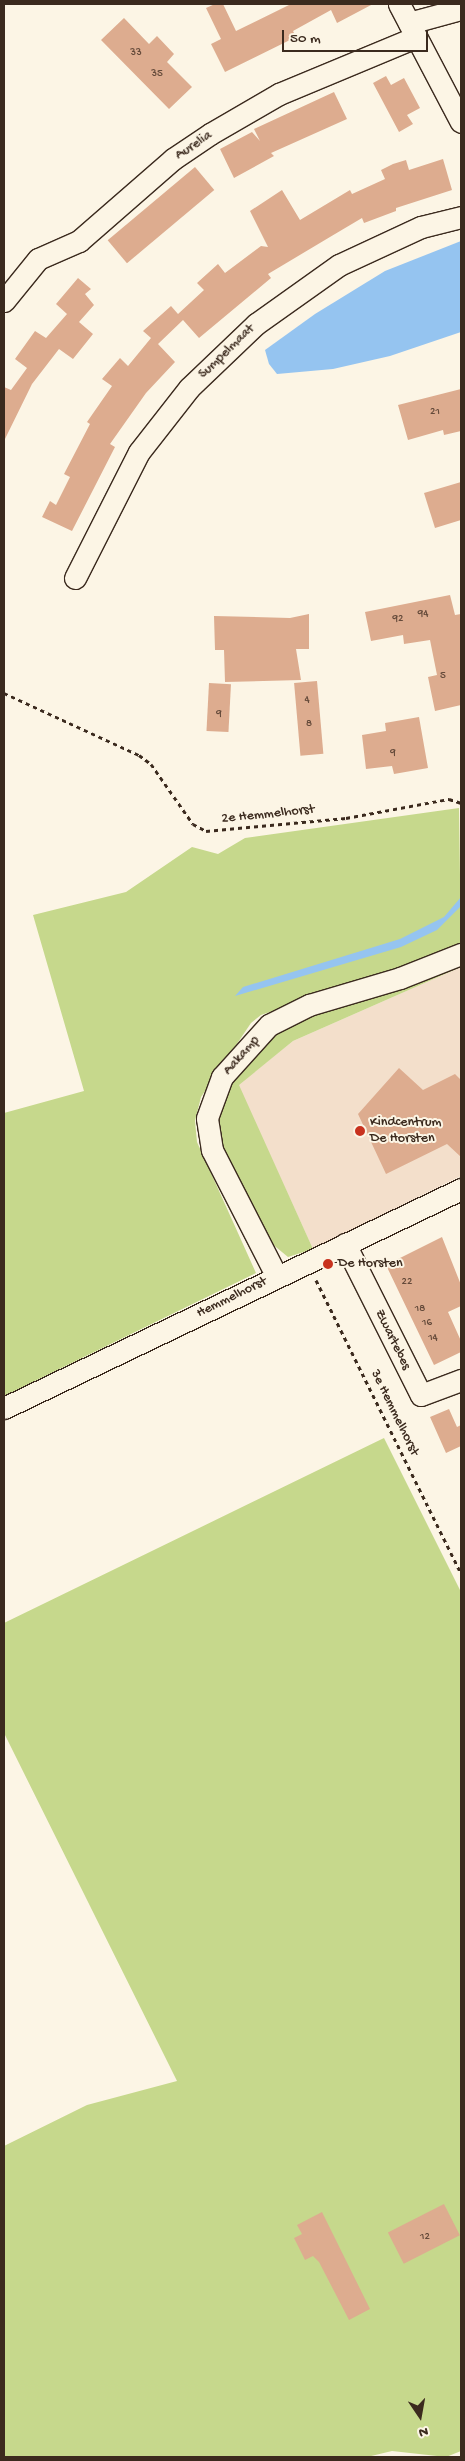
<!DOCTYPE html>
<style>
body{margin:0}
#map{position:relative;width:465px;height:2461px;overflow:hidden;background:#fcf5e5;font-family:"Gochi Hand",sans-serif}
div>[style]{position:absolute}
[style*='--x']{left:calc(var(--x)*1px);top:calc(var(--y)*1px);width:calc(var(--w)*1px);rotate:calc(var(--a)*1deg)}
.built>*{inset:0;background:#f3dfcb}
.green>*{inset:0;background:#c6d88c}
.water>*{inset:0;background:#95c4f0}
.building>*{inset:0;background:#ddac8f;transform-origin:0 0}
.path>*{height:3px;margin-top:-1.5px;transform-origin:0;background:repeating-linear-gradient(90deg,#3b2a1e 0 4px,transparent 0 8px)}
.roads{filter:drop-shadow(1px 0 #3b2a1e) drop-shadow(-1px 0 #3b2a1e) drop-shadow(0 1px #3b2a1e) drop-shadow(0 -1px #3b2a1e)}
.street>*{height:21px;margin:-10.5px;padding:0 10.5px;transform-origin:10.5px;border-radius:10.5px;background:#fcf5e5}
.dots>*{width:14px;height:14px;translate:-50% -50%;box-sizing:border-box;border:2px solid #fcf5e5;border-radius:50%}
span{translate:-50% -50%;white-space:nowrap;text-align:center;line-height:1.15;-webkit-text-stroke:4px #fcf5e5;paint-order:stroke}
.number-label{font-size:11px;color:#644a3a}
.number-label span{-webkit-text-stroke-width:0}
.street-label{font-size:14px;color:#3b2a1e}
.poi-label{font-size:14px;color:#3b2a1e}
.left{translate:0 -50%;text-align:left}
.frame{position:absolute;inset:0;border:5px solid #3b2a1e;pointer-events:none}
.north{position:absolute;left:395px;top:2391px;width:50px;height:50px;-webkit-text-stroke:4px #fcf5e5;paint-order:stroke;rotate:168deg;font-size:14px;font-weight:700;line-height:20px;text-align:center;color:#3b2a1e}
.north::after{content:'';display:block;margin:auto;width:18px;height:22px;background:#3b2a1e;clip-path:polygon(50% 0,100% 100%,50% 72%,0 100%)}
.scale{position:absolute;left:282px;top:30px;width:146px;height:22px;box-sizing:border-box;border:2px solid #3b2a1e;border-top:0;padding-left:6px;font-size:15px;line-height:18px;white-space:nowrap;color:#3b2a1e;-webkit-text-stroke:4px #fcf5e5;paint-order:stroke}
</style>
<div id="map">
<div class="built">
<div style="clip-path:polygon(461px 967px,461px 1176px,313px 1249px,238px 1085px,293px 1041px)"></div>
</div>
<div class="green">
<div style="clip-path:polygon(459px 808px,461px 943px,420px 961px,261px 1015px,251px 1023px,201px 1097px,195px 1121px,197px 1142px,256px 1273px,4px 1396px,4px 1113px,84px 1091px,33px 915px,126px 892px,192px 847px,218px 854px,245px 838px)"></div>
<div style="clip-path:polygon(461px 963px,461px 967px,293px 1041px,239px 1085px,313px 1249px,288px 1257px,259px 1233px,216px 1143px,217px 1103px,259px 1041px,282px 1024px,396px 989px)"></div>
<div style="clip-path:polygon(384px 1438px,461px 1592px,461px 2451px,446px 2457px,392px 2451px,367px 2457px,4px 2457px,4px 2146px,87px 2105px,177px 2081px,4px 1733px,4px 1623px)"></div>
</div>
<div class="water">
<div style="clip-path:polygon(461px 241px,461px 332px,390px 356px,333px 369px,277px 374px,269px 364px,265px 350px,315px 314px,385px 271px)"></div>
<div style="clip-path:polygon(461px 897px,461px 906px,437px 930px,401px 947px,235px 996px,243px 987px,400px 939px,444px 917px)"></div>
</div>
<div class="building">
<div style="clip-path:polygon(215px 4px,223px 4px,236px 31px,291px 4px,373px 4px,337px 23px,331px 10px,293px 31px,296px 37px,225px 72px,211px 44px,221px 39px,206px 8px)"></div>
<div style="clip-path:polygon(124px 18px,149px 44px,157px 36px,174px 54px,167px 62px,192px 87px,169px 109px,101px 40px)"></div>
<div style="clip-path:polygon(386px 76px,391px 85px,404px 78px,420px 108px,407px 115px,413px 124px,399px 132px,373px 83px)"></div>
<div style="clip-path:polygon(334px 92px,347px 119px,271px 153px,274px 156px,234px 178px,220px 149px,252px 132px,260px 141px,254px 129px)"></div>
<div style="clip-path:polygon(443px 159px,452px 190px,396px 208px,396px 211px,364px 223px,362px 218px,335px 234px,268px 274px,271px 278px,199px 338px,183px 320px,158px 344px,175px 362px,146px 393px,110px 444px,115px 447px,72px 531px,42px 517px,50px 501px,56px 505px,70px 477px,64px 474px,90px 424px,87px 422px,112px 386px,102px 379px,120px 358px,128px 366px,151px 338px,143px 331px,171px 306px,178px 314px,204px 290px,197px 283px,218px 264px,225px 273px,261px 246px,268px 247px,250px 211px,282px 190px,300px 220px,350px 190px,352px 194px,385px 179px,381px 170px,393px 164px,406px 160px,409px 170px)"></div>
<div style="left:195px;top:167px;width:30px;height:114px;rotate:50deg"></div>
<div style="clip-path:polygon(78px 278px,91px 289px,85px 294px,94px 305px,79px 322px,93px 334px,73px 359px,59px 349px,32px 384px,4px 441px,4px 387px,11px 390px,27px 368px,15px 359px,35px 331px,46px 338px,67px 314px,56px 304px)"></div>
<div style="clip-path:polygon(461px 389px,461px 431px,444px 435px,443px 430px,408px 440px,398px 405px)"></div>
<div style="clip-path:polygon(461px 482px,461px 520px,435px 528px,424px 493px)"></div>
<div style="clip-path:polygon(450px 595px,455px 615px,461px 614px,461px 705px,435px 711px,428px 677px,437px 675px,430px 640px,404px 644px,403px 635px,371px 641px,365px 612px)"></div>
<div style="clip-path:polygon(309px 614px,309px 649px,296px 649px,301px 680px,225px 682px,224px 650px,215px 650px,214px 616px,290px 618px)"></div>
<div style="left:317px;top:681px;width:73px;height:23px;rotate:85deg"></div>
<div style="left:209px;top:683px;width:22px;height:48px;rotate:3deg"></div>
<div style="clip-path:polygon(419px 717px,428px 768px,394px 774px,392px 766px,366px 769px,362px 735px,386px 731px,385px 723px)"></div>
<div style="clip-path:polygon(399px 1068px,423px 1090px,455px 1074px,461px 1080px,461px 1157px,447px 1144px,386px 1174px,358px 1114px)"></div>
<div style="clip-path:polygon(442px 1237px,461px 1285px,461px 1306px,448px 1312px,461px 1341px,461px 1352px,434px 1365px,386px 1265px)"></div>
<div style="clip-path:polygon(449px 1409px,457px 1427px,461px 1425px,461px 1446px,446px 1453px,430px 1417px)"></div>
<div style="left:444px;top:2204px;width:35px;height:63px;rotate:63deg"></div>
<div style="clip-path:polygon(322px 2212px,370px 2309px,349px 2320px,319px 2262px,313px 2256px,305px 2260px,294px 2238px,302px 2234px,297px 2225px)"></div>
</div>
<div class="path">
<div style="--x:4;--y:693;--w:149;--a:24.7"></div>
<div style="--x:139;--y:755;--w:15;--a:37"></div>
<div style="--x:151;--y:764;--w:73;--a:55"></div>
<div style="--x:193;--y:824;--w:15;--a:28"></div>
<div style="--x:206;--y:831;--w:141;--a:-5.3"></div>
<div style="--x:346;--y:818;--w:105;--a:-10.5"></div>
<div style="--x:449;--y:799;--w:13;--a:18"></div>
<div style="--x:316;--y:1280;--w:327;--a:63.7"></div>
</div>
<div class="roads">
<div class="street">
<div style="--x:399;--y:4;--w:133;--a:62.3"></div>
<div style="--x:409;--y:23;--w:54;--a:-15.1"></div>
<div style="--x:4;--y:301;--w:54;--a:-51"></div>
<div style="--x:38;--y:259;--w:45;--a:-23.7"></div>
<div style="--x:79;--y:241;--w:125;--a:-41.1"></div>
<div style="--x:173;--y:159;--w:45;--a:-34"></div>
<div style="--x:210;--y:134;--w:80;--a:-30.1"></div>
<div style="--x:279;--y:94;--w:148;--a:-22.6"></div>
<div style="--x:75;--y:578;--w:141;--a:-63.1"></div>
<div style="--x:139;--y:452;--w:81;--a:-52"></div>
<div style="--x:189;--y:388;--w:93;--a:-43.7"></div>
<div style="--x:256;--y:324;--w:102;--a:-35.4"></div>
<div style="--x:339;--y:265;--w:90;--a:-24.9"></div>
<div style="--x:421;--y:227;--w:41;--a:-14"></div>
<div style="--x:345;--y:1244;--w:169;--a:63.3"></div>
<div style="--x:421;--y:1395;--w:43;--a:-20.6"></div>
<div style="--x:277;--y:1277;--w:143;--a:-117.1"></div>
<div style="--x:212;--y:1150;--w:32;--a:-99"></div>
<div style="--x:207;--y:1118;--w:44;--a:-69.9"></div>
<div style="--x:222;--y:1077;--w:70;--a:-47.9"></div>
<div style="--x:269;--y:1025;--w:45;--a:-26.6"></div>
<div style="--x:309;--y:1005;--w:95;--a:-16.5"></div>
<div style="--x:400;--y:978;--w:66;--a:-21.5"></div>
<div style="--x:4;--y:1408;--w:507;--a:-25.6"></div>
</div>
</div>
<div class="dots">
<div style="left:360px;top:1131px;background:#c8321e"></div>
<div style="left:328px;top:1264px;background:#c8321e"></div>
</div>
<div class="number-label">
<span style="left:136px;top:53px">33</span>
<span style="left:157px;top:74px">35</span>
<span style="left:435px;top:412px">21</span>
<span style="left:423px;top:614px">94</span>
<span style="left:398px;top:619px">92</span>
<span style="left:443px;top:676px">5</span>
<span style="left:307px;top:700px">4</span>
<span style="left:219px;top:714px">9</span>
<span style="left:309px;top:724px">8</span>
<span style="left:393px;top:753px">9</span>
<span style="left:407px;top:1282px">22</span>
<span style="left:420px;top:1309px">18</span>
<span style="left:427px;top:1323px">16</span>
<span style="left:433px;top:1338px">14</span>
<span style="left:425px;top:2237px">12</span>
</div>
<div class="street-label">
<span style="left:194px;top:146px;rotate:-34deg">Aurelia</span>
<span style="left:227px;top:352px;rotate:-44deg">Sumpelmaat</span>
<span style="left:268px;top:815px;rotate:-6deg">2e Hemmelhorst</span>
<span style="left:242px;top:1056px;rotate:-49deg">Aakamp</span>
<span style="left:232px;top:1298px;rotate:-26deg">Hemmelhorst</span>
<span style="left:392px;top:1340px;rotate:64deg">Zwartebes</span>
<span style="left:394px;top:1413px;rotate:64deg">3e Hemmelhorst</span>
</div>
<div class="poi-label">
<span class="left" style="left:370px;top:1131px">Kindcentrum<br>De Horsten</span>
<span class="left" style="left:338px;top:1264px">De Horsten</span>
</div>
<div class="frame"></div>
<div class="north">N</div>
<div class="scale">50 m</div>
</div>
